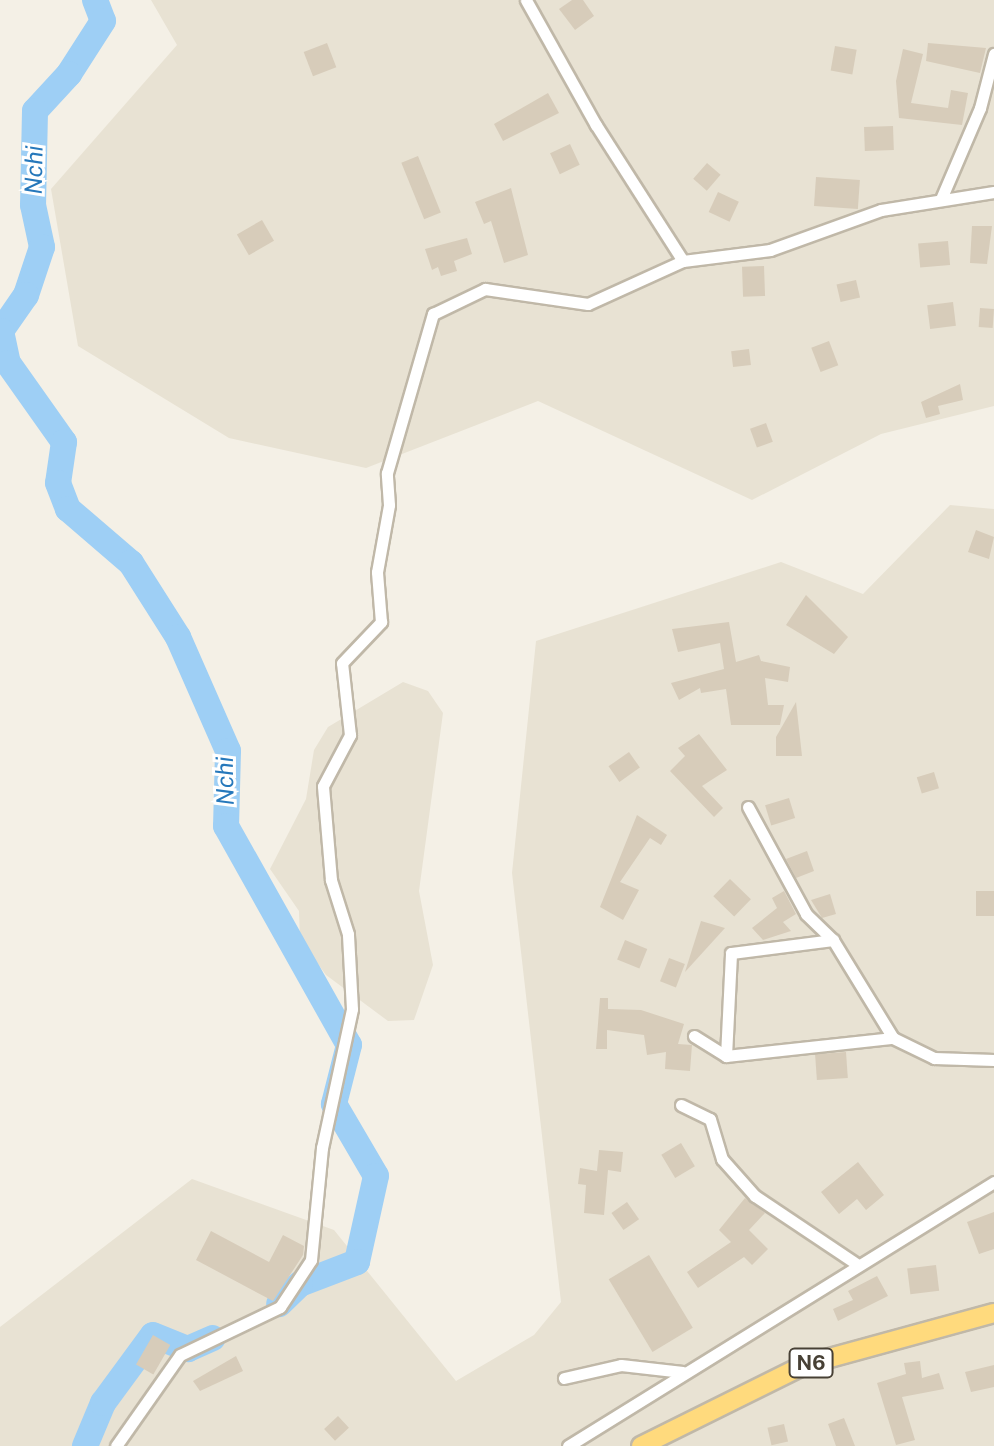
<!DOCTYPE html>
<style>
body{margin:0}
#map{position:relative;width:994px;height:1446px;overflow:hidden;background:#f4f0e6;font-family:"Public Sans",sans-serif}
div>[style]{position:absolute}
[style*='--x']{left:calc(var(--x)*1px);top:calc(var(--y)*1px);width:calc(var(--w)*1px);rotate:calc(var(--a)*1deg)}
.residential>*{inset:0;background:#e8e2d3}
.river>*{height:26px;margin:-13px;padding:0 13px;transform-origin:13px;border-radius:13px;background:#9ecff5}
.building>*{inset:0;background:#d7ccba;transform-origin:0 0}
.roads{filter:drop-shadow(2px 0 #c0b8a8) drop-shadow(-2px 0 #c0b8a8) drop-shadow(0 2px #c0b8a8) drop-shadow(0 -2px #c0b8a8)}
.minor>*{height:11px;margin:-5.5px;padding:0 5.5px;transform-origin:5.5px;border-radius:5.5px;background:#fff}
.trunk>*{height:18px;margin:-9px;padding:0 9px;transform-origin:9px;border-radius:9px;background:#ffda7d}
span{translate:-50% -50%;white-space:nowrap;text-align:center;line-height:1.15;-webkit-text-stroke:6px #fff;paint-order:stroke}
.shield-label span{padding:2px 6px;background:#fff;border:2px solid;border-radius:6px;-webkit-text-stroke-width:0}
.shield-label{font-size:20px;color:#474035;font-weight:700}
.water-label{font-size:24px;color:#2678bb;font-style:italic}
</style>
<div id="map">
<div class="residential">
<div style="clip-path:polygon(151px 0,994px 0,994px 406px,881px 434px,752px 500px,538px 401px,366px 468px,229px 438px,78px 346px,51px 189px,177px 45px)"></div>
<div style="clip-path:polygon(950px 505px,994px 509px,994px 1446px,0 1446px,0 1327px,192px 1179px,334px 1230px,456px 1381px,534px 1335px,561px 1302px,512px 873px,536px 641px,781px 562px,863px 594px)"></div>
<div style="clip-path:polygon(403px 682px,428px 691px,443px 713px,419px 891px,433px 965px,414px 1020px,388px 1021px,326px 975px,300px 939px,299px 911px,270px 869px,306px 799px,314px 750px,328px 727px)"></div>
</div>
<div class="river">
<div style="--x:95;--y:0;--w:22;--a:69"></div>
<div style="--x:103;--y:21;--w:63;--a:122.7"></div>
<div style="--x:69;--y:74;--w:50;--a:132.6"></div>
<div style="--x:35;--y:111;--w:94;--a:91.2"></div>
<div style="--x:33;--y:205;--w:43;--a:77.9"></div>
<div style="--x:42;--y:247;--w:51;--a:108.4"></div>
<div style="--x:26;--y:295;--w:44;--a:124.8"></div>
<div style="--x:1;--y:331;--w:33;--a:78"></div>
<div style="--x:8;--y:363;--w:97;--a:54.7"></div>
<div style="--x:64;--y:442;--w:41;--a:98.3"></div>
<div style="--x:58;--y:483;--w:28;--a:69"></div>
<div style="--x:68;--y:509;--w:83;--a:40.6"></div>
<div style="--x:131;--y:563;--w:88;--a:57.6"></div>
<div style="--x:178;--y:637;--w:124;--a:66.3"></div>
<div style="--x:228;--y:751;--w:75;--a:91.5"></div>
<div style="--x:226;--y:826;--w:251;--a:60.7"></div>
<div style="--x:349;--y:1045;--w:61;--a:104.3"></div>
<div style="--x:334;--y:1104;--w:83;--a:59.7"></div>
<div style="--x:376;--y:1176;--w:88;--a:102.5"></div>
<div style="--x:357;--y:1262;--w:61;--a:158.9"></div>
<div style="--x:300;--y:1284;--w:29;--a:136"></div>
<div style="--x:85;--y:1446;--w:47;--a:-67.3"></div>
<div style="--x:103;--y:1403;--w:84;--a:-53.7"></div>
<div style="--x:153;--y:1335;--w:38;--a:22"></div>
<div style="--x:188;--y:1349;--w:27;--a:-24"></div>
</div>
<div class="building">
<div style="clip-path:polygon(572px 0,583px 0,594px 16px,575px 30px,559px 9px)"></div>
<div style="left:327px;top:43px;width:26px;height:25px;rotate:69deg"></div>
<div style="clip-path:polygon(928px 43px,986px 48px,980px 73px,926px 61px)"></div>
<div style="left:835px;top:46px;width:22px;height:25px;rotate:10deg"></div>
<div style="clip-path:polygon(903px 49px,923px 54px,911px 103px,948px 108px,951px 90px,968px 93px,962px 125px,899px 118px,896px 81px)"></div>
<div style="clip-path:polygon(548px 93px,559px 113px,503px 141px,494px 124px)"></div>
<div style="left:893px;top:126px;width:24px;height:29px;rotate:88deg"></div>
<div style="left:570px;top:144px;width:23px;height:22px;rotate:65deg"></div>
<div style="left:418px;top:156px;width:61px;height:18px;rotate:68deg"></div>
<div style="left:707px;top:163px;width:18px;height:21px;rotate:41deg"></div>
<div style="left:816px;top:177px;width:44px;height:29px;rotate:4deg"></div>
<div style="clip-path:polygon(511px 188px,528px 255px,504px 263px,491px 221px,484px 224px,475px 202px)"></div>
<div style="left:718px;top:192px;width:23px;height:22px;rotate:25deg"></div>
<div style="left:262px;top:220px;width:24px;height:29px;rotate:60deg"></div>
<div style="clip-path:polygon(972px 226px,992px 226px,987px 264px,970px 263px)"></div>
<div style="clip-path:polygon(467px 238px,472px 254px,454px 261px,457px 271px,441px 276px,438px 267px,432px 270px,425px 249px)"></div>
<div style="left:948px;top:241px;width:24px;height:30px;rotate:85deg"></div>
<div style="left:764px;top:266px;width:30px;height:22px;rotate:88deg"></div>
<div style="left:856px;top:280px;width:18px;height:20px;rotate:77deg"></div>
<div style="left:953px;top:302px;width:24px;height:26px;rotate:83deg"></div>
<div style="left:980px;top:308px;width:14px;height:19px;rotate:4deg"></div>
<div style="left:829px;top:341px;width:26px;height:19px;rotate:69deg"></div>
<div style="left:749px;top:349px;width:16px;height:18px;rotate:83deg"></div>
<div style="clip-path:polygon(960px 384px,963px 400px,938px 406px,940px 414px,926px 418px,921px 402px)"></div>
<div style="left:766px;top:423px;width:20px;height:17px;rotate:70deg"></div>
<div style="clip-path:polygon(976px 530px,994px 537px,989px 559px,968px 552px)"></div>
<div style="clip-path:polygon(806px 595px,848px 637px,834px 654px,786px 625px)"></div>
<div style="clip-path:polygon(729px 622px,736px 662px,759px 655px,761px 661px,790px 667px,788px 682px,765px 678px,768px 705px,784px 705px,780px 725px,731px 725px,726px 689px,701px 693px,700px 688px,679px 700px,671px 683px,724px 669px,720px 643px,678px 652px,672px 629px)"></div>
<div style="clip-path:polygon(796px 702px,802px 756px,776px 756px,776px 737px)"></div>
<div style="clip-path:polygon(699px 734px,727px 770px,702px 786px,723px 808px,714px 817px,670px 771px,685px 756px,678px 748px)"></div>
<div style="left:629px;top:752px;width:19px;height:25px;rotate:55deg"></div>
<div style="left:934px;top:772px;width:17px;height:18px;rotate:73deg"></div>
<div style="left:789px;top:798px;width:21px;height:25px;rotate:73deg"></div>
<div style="clip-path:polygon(637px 815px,667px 835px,661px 845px,650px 838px,620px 882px,639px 890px,623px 920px,600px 907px)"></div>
<div style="clip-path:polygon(807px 851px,814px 871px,796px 878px,786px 859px)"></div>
<div style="left:730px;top:879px;width:29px;height:24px;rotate:44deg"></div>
<div style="clip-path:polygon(784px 891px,796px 914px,783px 922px,791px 931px,763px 940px,752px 928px,777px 908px,772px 898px)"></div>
<div style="left:976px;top:891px;width:18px;height:25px"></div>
<div style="clip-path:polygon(830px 894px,836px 914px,822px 918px,811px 900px)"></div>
<div style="clip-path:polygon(701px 921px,725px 928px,685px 972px)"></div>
<div style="left:625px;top:940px;width:24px;height:21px;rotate:22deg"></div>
<div style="left:669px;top:958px;width:17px;height:25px;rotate:21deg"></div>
<div style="clip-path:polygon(600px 998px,608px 998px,608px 1009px,641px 1010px,684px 1024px,678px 1044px,692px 1045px,690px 1071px,665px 1069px,666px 1052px,647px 1055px,644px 1035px,607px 1030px,607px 1049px,596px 1049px)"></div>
<div style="left:846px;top:1052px;width:26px;height:31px;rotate:86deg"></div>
<div style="left:681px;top:1143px;width:27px;height:23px;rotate:59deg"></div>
<div style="clip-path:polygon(599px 1150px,623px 1152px,621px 1172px,608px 1170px,604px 1215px,584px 1213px,586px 1185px,578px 1184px,580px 1168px,597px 1171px)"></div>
<div style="clip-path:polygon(858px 1162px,884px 1195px,866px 1210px,857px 1199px,839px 1214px,821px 1192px)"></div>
<div style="clip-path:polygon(745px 1198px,765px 1213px,749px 1230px,768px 1249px,752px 1265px,744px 1257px,698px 1288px,687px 1272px,731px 1242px,719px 1230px)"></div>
<div style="left:627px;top:1202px;width:21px;height:19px;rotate:55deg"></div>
<div style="clip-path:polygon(994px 1212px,994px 1249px,979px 1254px,967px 1222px)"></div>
<div style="clip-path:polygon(211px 1231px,269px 1262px,283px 1235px,304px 1246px,303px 1255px,273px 1301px,196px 1260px)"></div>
<div style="left:649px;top:1255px;width:85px;height:47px;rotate:59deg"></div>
<div style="left:936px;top:1265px;width:26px;height:29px;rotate:83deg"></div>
<div style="clip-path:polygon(877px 1276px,888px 1296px,838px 1321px,833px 1309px,853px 1300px,848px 1291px)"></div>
<div style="left:153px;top:1335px;width:20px;height:34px;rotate:30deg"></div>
<div style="clip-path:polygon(236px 1356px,243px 1371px,200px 1391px,193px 1381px)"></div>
<div style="clip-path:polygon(920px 1361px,922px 1378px,939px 1373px,944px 1389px,902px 1397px,915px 1440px,896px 1445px,877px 1383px,906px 1374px,904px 1363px)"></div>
<div style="clip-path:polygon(994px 1365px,994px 1387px,971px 1392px,965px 1372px)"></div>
<div style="left:338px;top:1416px;width:16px;height:19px;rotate:47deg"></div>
<div style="clip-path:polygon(844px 1418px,855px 1446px,836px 1446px,828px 1424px)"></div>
<div style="left:784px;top:1424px;width:18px;height:17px;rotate:77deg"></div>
</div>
<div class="roads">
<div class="minor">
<div style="--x:526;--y:0;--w:143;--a:60.8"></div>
<div style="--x:596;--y:125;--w:161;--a:57.4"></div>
<div style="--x:941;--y:199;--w:99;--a:-66.8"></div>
<div style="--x:980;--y:108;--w:56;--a:-75.5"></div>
<div style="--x:748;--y:807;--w:122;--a:61.5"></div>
<div style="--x:806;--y:914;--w:37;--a:44"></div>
<div style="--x:833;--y:940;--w:115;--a:58.5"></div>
<div style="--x:893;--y:1038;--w:46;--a:26"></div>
<div style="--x:934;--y:1058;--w:60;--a:1.9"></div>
<div style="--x:694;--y:1036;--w:38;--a:32"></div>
<div style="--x:726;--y:1056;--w:168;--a:-6.2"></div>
<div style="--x:726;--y:1056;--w:103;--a:-87.2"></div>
<div style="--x:731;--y:953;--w:103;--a:-7.3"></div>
<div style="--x:681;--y:1105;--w:32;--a:26"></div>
<div style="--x:710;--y:1119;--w:42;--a:73.3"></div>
<div style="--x:722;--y:1159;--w:50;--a:48.3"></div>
<div style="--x:755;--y:1196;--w:124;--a:33.8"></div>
<div style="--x:564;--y:1378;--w:58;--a:-12.8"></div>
<div style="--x:621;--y:1365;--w:62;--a:6.4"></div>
<div style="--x:116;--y:1446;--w:111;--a:-54.9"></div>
<div style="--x:180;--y:1355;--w:111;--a:-25.6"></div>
<div style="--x:280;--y:1307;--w:56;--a:-56.6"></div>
<div style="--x:311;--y:1260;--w:113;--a:-84.4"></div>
<div style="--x:322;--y:1148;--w:142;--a:-77.8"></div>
<div style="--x:352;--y:1009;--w:75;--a:-93.1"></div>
<div style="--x:348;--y:934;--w:57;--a:-107.5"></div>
<div style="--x:331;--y:880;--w:94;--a:-94.9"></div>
<div style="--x:323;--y:786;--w:58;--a:-62.1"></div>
<div style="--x:350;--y:735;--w:72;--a:-96.3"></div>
<div style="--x:342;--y:663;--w:57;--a:-46.4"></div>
<div style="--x:381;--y:622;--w:50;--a:-94.6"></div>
<div style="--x:377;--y:572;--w:68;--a:-79.8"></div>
<div style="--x:389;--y:505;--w:32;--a:-94"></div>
<div style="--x:387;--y:473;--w:166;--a:-73.9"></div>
<div style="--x:433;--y:314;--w:58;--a:-25.7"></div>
<div style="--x:485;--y:289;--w:104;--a:8.3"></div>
<div style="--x:588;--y:304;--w:104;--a:-24.4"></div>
<div style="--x:683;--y:261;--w:88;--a:-7.2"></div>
<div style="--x:770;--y:250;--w:118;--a:-19.8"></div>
<div style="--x:881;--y:210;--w:114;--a:-9.1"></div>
<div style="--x:568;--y:1446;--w:501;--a:-31.79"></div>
</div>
<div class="trunk">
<div style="--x:641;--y:1446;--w:182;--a:-26.4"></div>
<div style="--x:804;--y:1365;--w:197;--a:-15.3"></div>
</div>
</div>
<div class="shield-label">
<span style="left:811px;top:1363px">N6</span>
</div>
<div class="water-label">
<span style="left:34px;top:170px;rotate:-89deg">Nchi</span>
<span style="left:225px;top:781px;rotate:-91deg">Nchi</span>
</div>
</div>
